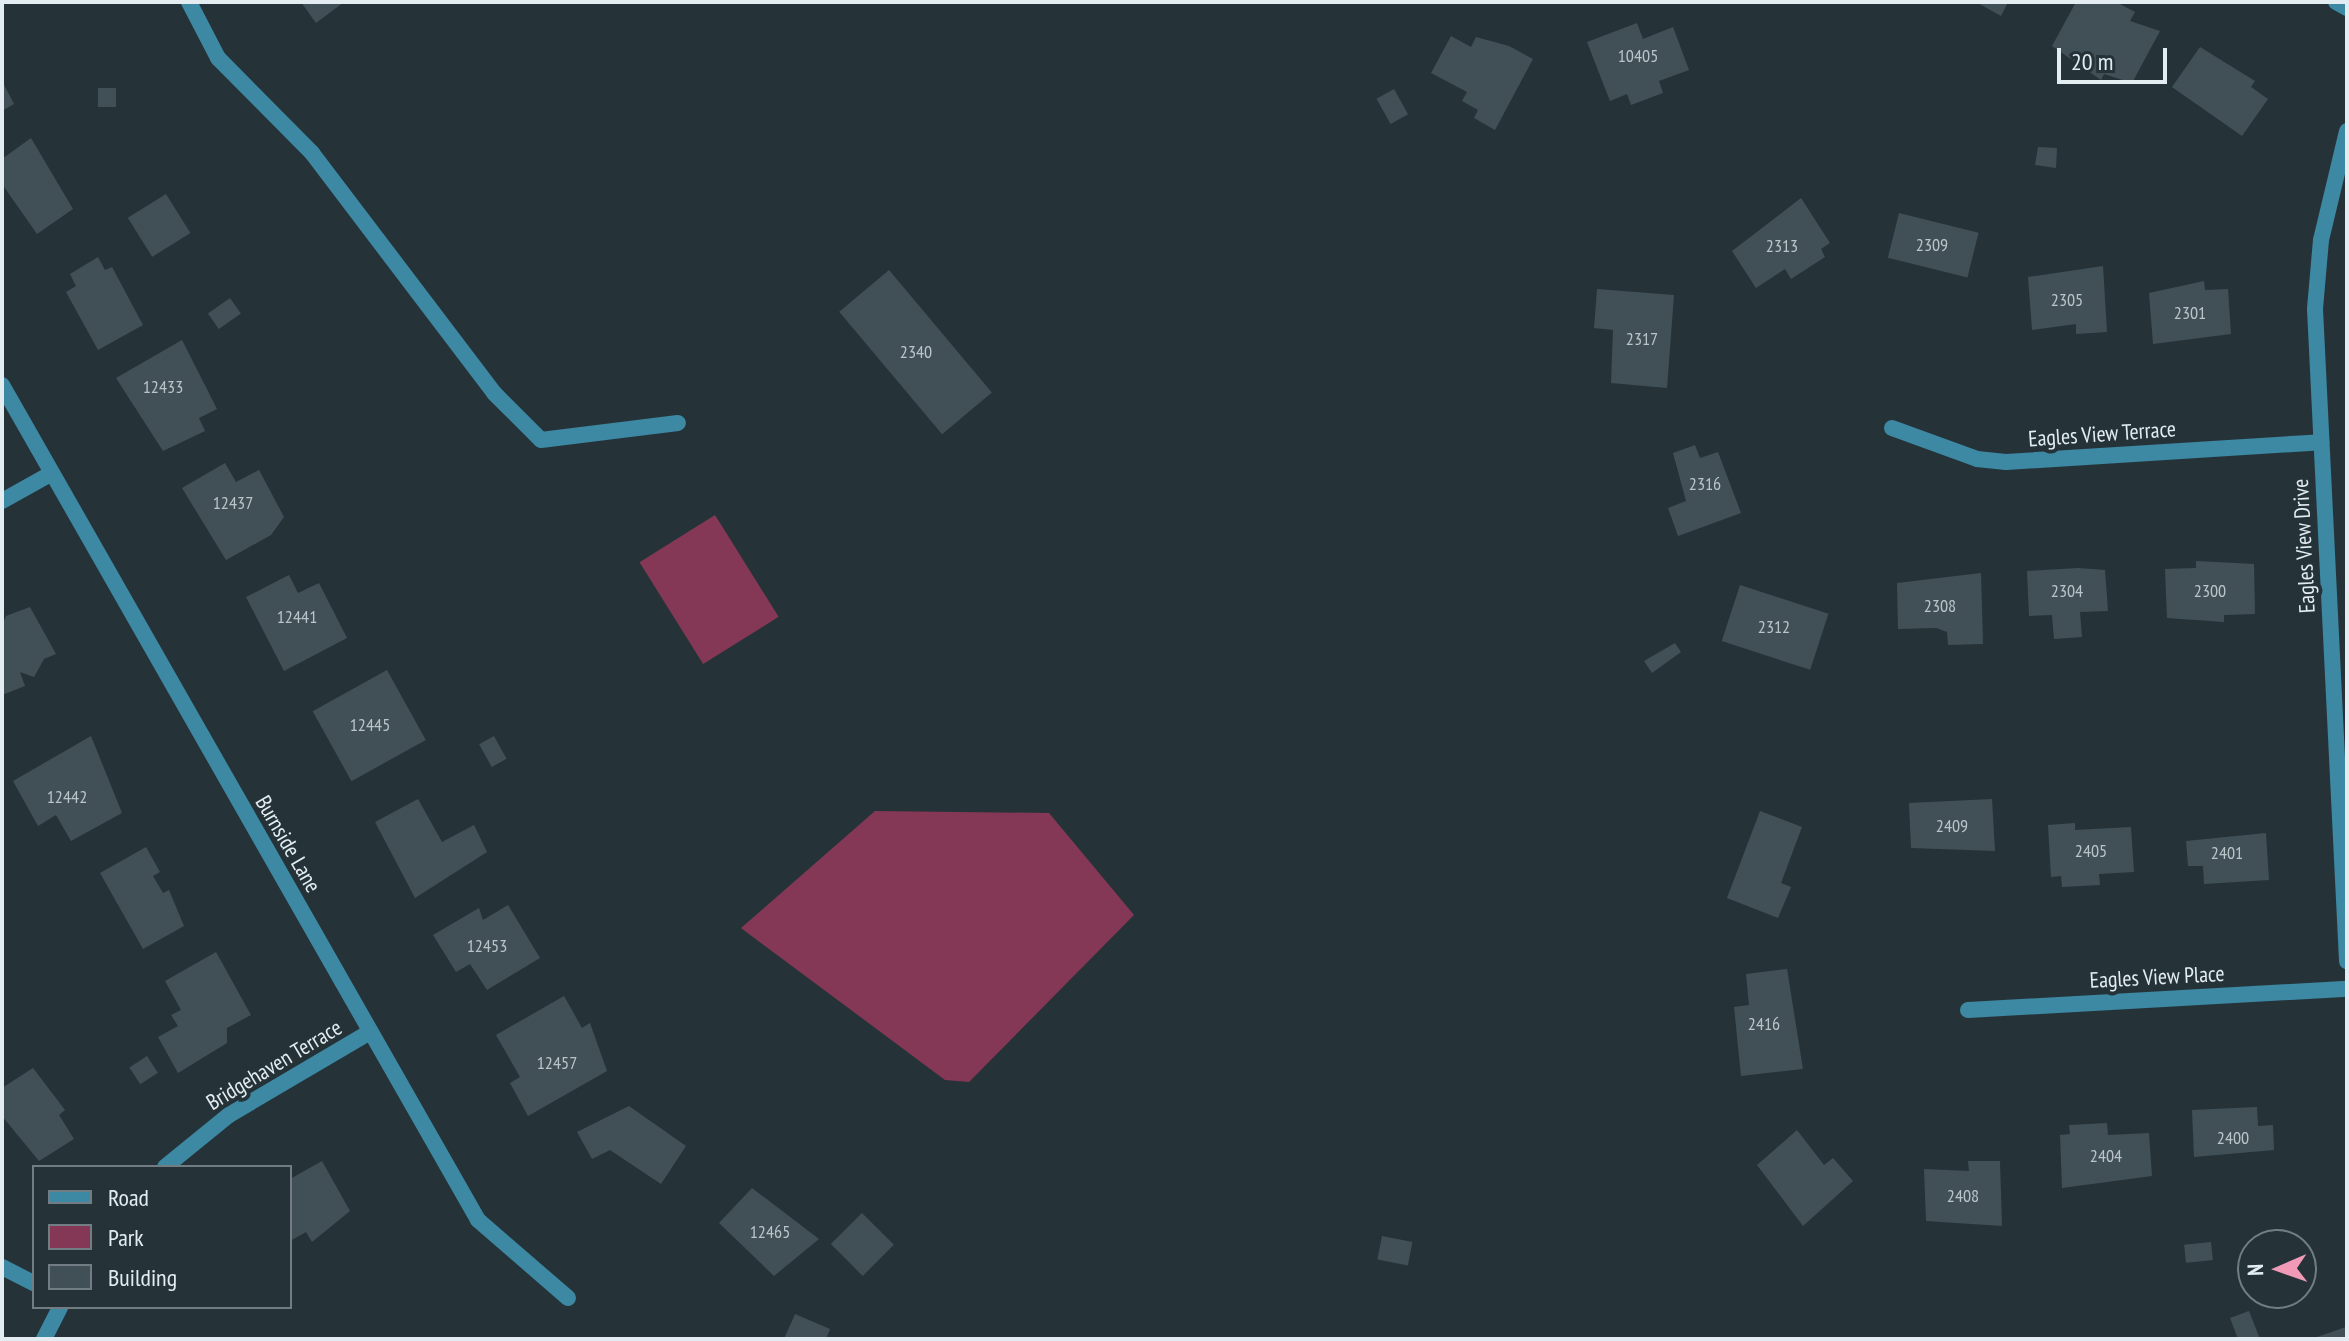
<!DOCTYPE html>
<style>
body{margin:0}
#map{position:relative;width:2349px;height:1341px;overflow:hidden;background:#253339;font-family:"PT Sans Narrow",sans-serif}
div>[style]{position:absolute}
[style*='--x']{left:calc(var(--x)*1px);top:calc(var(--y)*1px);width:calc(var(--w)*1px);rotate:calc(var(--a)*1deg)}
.green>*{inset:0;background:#853856;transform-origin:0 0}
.building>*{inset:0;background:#415057;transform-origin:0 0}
.service>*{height:16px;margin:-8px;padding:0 8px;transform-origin:8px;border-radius:8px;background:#3d88a3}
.minor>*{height:16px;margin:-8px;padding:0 8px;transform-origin:8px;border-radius:8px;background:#3d88a3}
span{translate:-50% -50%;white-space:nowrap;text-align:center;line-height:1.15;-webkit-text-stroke:8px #253339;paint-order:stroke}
.number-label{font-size:18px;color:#bac5ca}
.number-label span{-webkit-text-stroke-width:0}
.street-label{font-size:22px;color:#e3ecf0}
.frame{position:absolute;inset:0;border:4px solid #e3ecf0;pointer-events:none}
.legend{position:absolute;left:32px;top:1165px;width:260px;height:144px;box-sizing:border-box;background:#253339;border:2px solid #717d82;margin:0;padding:10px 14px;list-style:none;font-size:24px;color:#e3ecf0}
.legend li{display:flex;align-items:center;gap:16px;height:40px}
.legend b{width:40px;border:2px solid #717d82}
.north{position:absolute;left:2237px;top:1229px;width:80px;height:80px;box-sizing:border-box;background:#253339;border:2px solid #717d82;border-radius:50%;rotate:268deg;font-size:22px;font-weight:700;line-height:32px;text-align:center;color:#e3ecf0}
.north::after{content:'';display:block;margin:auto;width:28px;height:36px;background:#f09ab7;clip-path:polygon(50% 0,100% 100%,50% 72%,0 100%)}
.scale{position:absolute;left:2057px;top:48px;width:110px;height:36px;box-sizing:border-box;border:4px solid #e3ecf0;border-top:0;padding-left:10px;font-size:24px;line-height:28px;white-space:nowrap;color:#e3ecf0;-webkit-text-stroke:6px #253339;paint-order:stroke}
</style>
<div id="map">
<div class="green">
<div style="left:715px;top:515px;width:120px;height:89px;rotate:58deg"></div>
<div style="clip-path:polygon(875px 811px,1049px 813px,1134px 915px,969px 1082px,945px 1080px,741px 928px)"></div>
</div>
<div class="building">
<div style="clip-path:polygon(301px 2px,344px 2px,316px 23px)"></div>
<div style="clip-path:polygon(1976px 2px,2008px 2px,2001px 16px)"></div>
<div style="clip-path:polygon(2076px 2px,2116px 2px,2135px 12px,2130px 21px,2160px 31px,2132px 83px,2104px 74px,2101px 80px,2052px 46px)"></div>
<div style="clip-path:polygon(1637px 23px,1643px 39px,1673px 27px,1689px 70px,1659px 81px,1663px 93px,1631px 105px,1627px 94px,1610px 101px,1587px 42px)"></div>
<div style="clip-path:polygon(1451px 36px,1471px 47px,1476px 37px,1509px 46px,1533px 59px,1495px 130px,1474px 118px,1478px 110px,1462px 101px,1467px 92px,1431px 73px)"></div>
<div style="clip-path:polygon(2200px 47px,2255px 81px,2251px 87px,2268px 99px,2242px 136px,2172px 87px)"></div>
<div style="clip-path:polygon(2px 81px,14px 104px,2px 111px)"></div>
<div style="left:98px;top:88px;width:18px;height:19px"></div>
<div style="left:1394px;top:89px;width:29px;height:20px;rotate:61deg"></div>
<div style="clip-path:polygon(31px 138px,73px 209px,37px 234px,2px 184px,2px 159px)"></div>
<div style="clip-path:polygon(2038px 147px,2057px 148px,2056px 168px,2035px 165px)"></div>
<div style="left:166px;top:194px;width:46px;height:45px;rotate:58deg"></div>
<div style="clip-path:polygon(1801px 198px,1830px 243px,1821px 249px,1825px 257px,1791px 279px,1785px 269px,1756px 288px,1732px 251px)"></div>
<div style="left:1899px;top:213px;width:82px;height:46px;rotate:14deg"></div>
<div style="clip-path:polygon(98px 257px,105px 270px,112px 267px,143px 325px,98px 350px,66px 292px,76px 286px,70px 274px)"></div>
<div style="clip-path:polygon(2103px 266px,2107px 332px,2076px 334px,2076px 324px,2032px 330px,2028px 277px)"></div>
<div style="left:889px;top:270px;width:160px;height:65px;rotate:50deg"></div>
<div style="clip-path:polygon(2204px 281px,2205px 290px,2228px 289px,2231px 334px,2153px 344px,2149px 293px)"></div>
<div style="clip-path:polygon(1597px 289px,1674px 295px,1667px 388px,1611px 383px,1613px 330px,1594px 328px)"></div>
<div style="left:230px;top:298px;width:19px;height:27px;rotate:55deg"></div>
<div style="clip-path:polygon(182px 340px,217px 409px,199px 418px,205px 431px,163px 451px,116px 378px)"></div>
<div style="clip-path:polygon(1695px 445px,1700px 458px,1718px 452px,1741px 513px,1678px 536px,1668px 508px,1686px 501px,1673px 453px)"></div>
<div style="clip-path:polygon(225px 463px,236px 482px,259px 470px,284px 517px,271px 535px,226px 560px,182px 488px)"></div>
<div style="clip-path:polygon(2196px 561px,2254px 564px,2255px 614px,2224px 615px,2224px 622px,2167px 618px,2165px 569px,2196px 568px)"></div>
<div style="clip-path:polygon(2078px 568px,2105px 570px,2108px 611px,2080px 612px,2082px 637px,2054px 639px,2052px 615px,2029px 616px,2027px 571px)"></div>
<div style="clip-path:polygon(1981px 573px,1983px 644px,1948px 645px,1947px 632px,1936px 628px,1898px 629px,1897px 583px)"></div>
<div style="clip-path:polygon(289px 575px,298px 593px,319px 583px,347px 638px,284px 671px,246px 597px)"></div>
<div style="left:1740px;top:585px;width:93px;height:59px;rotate:18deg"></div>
<div style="clip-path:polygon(30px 607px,56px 654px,44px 659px,34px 677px,20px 672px,25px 686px,2px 695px,2px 626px,6px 616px)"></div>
<div style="clip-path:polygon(1675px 643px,1681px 652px,1652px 673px,1644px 661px)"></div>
<div style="left:387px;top:670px;width:80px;height:85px;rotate:61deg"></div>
<div style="clip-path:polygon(91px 736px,122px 813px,71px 841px,56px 815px,38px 826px,13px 781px)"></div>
<div style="left:494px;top:736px;width:26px;height:17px;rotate:61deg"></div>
<div style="clip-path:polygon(418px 799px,442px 842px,474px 825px,487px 852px,415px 898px,375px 822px)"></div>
<div style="clip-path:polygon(1992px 799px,1995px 851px,1911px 848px,1909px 803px)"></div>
<div style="clip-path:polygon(1760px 811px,1802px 827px,1781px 883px,1791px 887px,1778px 918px,1727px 898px)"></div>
<div style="clip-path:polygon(2075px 823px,2075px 830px,2131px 827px,2134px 872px,2099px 874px,2100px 885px,2062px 887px,2061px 876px,2051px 877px,2048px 825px)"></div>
<div style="clip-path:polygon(2266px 833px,2269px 880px,2204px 884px,2203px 866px,2188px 866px,2186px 841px)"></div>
<div style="clip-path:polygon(146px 847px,160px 872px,153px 876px,163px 893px,169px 890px,184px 926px,143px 949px,100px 873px)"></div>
<div style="clip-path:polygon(508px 905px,540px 958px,487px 990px,470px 964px,456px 972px,433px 935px,479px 908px,483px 920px)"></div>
<div style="clip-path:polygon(216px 952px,251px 1015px,227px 1028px,227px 1043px,178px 1073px,158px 1037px,178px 1026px,171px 1015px,181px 1010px,165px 981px)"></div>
<div style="clip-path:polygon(1787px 969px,1803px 1069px,1741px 1076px,1734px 1007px,1749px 1005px,1746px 974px)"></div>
<div style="clip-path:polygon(564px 996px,582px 1028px,590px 1023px,607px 1071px,528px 1116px,510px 1083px,520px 1077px,496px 1035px)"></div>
<div style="left:147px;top:1056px;width:20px;height:21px;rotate:57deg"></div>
<div style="clip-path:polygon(33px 1068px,65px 1110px,59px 1115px,74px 1139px,39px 1161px,2px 1116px,2px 1088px)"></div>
<div style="clip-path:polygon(629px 1106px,686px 1146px,661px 1184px,610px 1150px,592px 1159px,577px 1132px)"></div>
<div style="clip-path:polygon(2257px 1107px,2258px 1126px,2273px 1125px,2274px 1150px,2194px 1157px,2192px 1110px)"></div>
<div style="clip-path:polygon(2107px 1123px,2108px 1135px,2149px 1133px,2152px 1176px,2062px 1188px,2060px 1135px,2070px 1134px,2069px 1125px)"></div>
<div style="clip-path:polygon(1797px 1130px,1824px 1165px,1833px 1158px,1853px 1181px,1803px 1226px,1757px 1165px)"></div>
<div style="clip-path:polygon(322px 1161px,350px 1211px,312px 1242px,306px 1232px,290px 1241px,290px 1179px)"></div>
<div style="clip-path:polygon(1968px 1161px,2000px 1161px,2002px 1226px,1926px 1221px,1924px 1169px,1969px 1171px)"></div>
<div style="clip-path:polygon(752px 1188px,819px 1239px,774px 1276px,719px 1223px)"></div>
<div style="left:862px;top:1213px;width:45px;height:44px;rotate:45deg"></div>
<div style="left:1382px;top:1236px;width:31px;height:24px;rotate:11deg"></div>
<div style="left:2211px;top:1242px;width:18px;height:27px;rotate:84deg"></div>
<div style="clip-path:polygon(2249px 1311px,2260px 1339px,2238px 1339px,2230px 1318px)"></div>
<div style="clip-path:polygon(795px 1314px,830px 1329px,826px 1339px,784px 1339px)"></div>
<div style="clip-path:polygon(2346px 1327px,2347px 1339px,2311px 1339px)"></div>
</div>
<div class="service">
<div style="--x:189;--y:2;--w:63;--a:62.6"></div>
<div style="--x:218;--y:58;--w:134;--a:45.3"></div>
<div style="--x:312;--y:153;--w:301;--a:52.8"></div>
<div style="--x:494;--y:393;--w:66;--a:45"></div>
<div style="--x:541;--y:440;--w:138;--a:-7.1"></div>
</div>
<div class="minor">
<div style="--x:2336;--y:2;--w:13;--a:29"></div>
<div style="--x:2347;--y:131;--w:112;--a:103.4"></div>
<div style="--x:2321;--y:240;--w:69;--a:95"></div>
<div style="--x:2315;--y:309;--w:653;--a:87.19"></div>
<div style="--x:2;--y:385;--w:961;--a:60.31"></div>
<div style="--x:478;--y:1220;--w:119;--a:40.9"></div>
<div style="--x:1892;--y:428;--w:90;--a:20"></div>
<div style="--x:1977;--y:459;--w:29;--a:6"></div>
<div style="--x:2006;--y:462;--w:316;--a:-3.6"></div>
<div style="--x:2;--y:501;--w:57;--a:-29.2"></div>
<div style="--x:1968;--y:1010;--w:380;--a:-3.2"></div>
<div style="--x:165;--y:1167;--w:82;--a:-39.1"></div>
<div style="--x:229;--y:1115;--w:164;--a:-30.5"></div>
<div style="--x:2;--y:1267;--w:36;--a:27"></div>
<div style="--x:44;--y:1339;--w:36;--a:-63"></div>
</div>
<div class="number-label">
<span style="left:1638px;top:56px">10405</span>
<span style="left:1932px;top:245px">2309</span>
<span style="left:1782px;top:246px">2313</span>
<span style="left:2067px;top:300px">2305</span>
<span style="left:2190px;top:313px">2301</span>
<span style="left:1642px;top:339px">2317</span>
<span style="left:916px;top:352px">2340</span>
<span style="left:163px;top:387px">12433</span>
<span style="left:1705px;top:484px">2316</span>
<span style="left:233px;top:503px">12437</span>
<span style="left:2067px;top:591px">2304</span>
<span style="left:2210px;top:591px">2300</span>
<span style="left:1940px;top:606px">2308</span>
<span style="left:297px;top:617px">12441</span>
<span style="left:1774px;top:627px">2312</span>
<span style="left:370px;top:725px">12445</span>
<span style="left:67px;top:797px">12442</span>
<span style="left:1952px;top:826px">2409</span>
<span style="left:2091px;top:851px">2405</span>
<span style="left:2227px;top:853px">2401</span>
<span style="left:487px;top:946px">12453</span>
<span style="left:1764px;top:1024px">2416</span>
<span style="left:557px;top:1063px">12457</span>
<span style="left:2233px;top:1138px">2400</span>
<span style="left:2106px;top:1156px">2404</span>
<span style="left:1963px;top:1196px">2408</span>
<span style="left:770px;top:1232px">12465</span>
</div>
<div class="street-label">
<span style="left:2102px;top:434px;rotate:-4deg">Eagles View Terrace</span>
<span style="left:2304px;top:546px;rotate:-93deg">Eagles View Drive</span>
<span style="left:288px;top:844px;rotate:60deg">Burnside Lane</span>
<span style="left:2157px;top:977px;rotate:-3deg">Eagles View Place</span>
<span style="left:274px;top:1065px;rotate:-31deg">Bridgehaven Terrace</span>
</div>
<div class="frame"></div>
<ul class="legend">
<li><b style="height:10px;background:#3d88a3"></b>Road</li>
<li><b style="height:22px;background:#853856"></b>Park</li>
<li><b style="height:22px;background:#415057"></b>Building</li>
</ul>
<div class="north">N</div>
<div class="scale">20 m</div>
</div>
